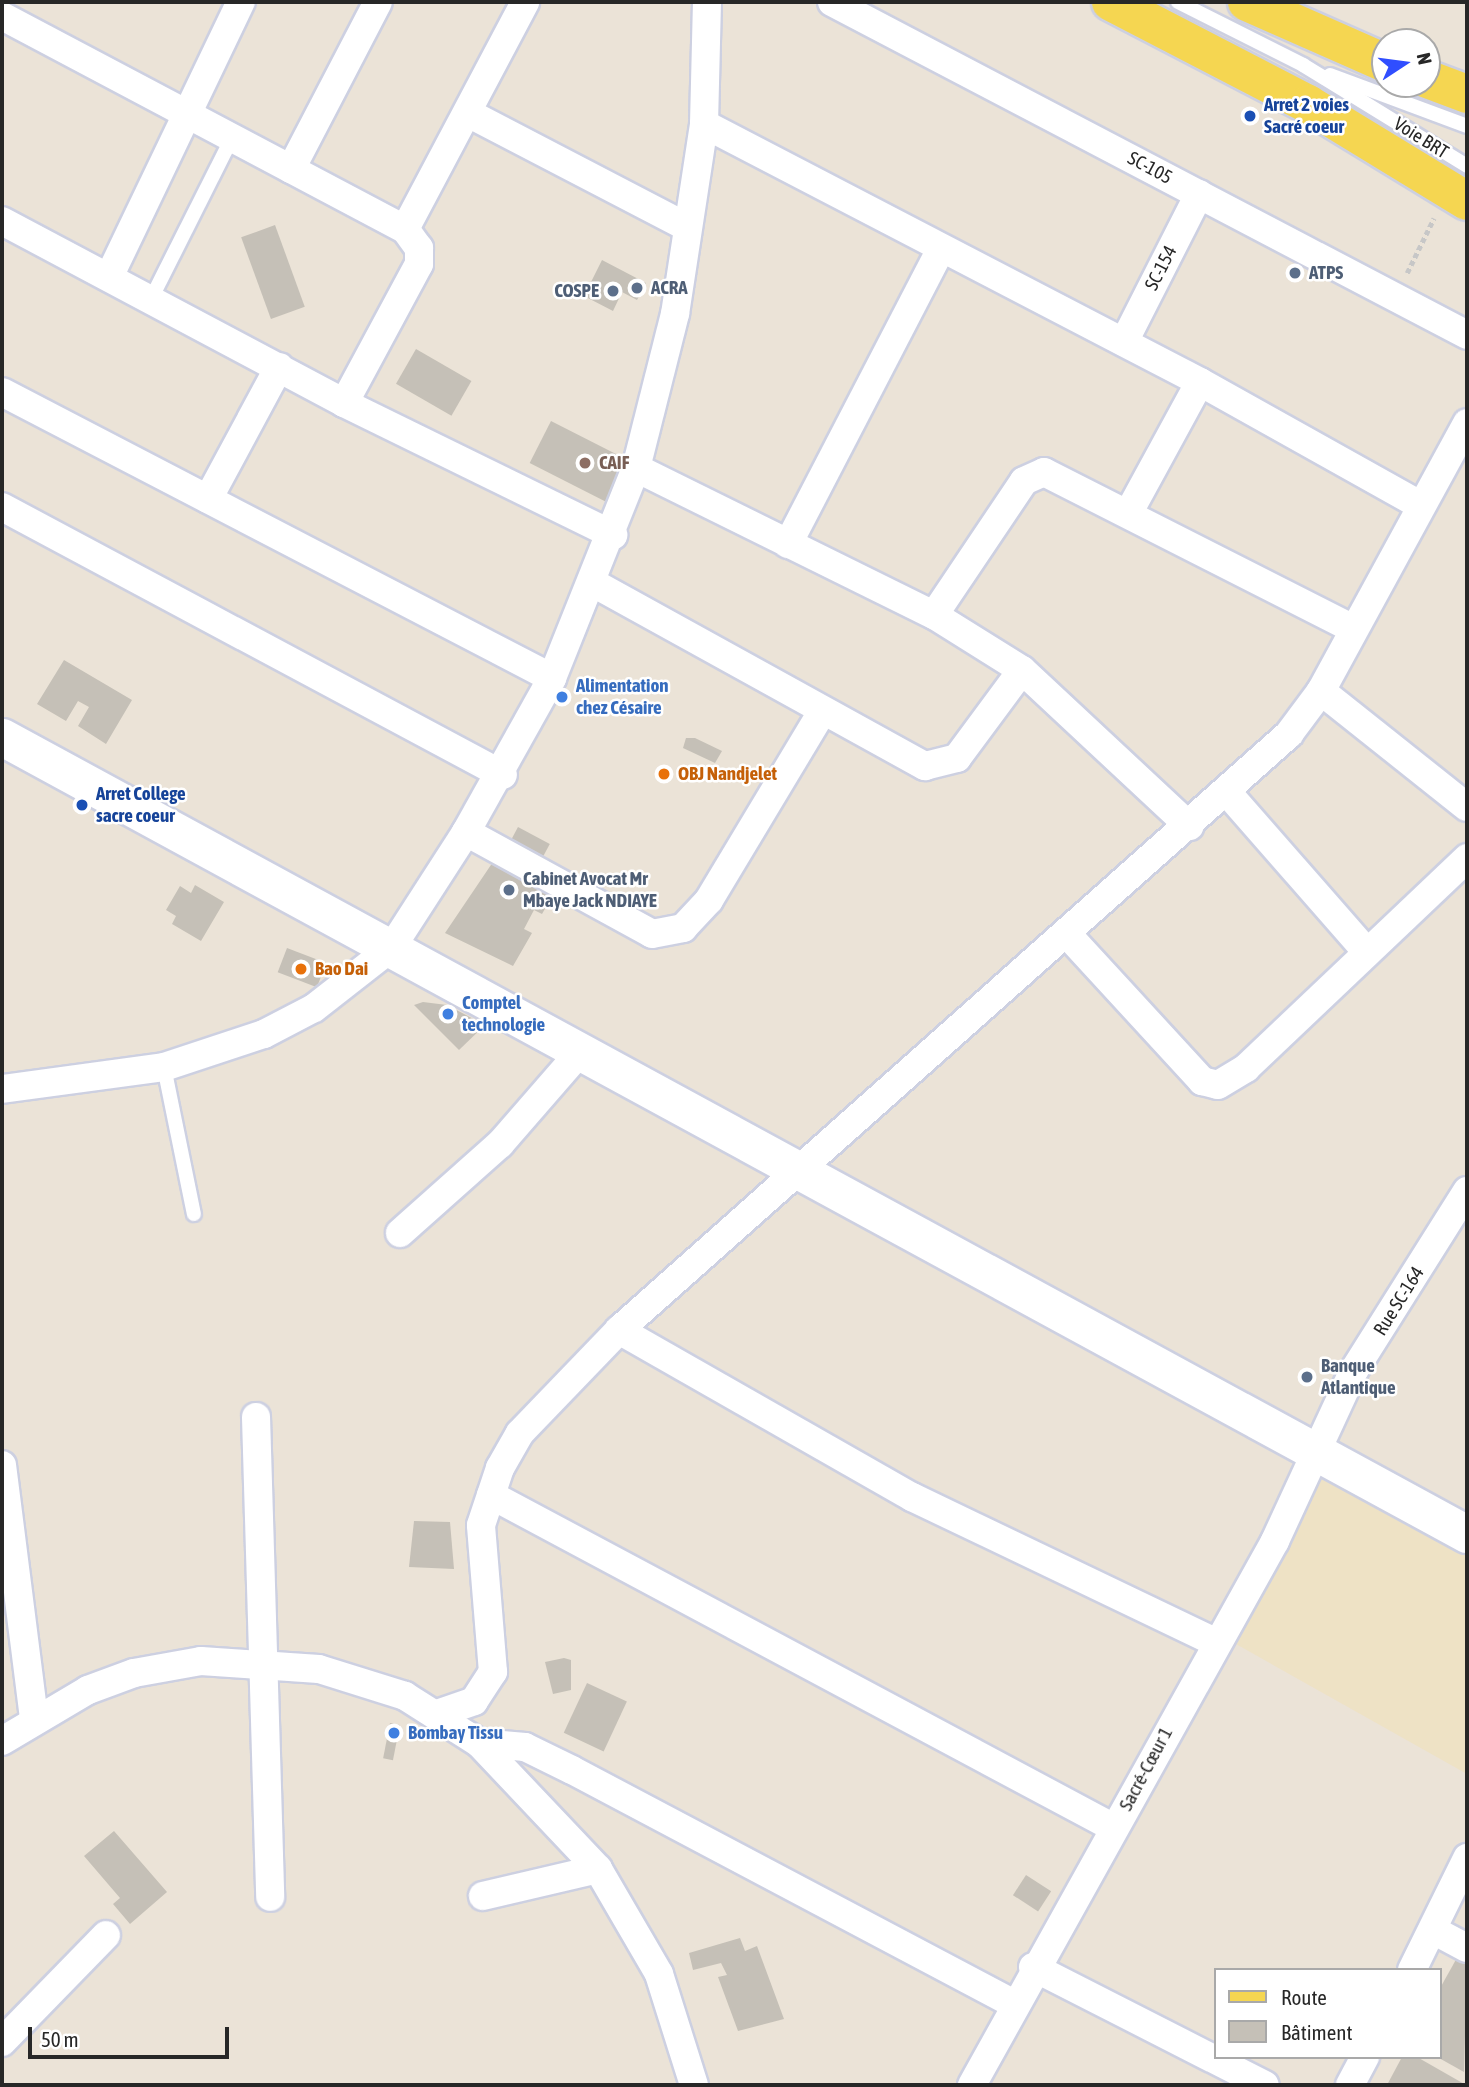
<!DOCTYPE html>
<meta charset="utf-8">
<style>
body{margin:0}
#map{position:relative;width:1469px;height:2087px;overflow:hidden;background:#ebe3d7;font-family:"Asap Condensed",sans-serif}
div>[style]{position:absolute}
[style*='--x']{left:calc(var(--x)*1px);top:calc(var(--y)*1px);width:calc(var(--w)*1px);rotate:calc(var(--a)*1deg)}
.education>*{inset:0;background:#eee2c5}
.building>*{inset:0;background:#c5c0b7;transform-origin:0 0}
.path>*{height:4.5px;margin-top:-2.25px;transform-origin:0;background:repeating-linear-gradient(90deg,#c7c7c7 0 5px,transparent 0 8.5px)}
.roads{filter:drop-shadow(2px 0 #cdd0e1) drop-shadow(-2px 0 #cdd0e1) drop-shadow(0 2px #cdd0e1) drop-shadow(0 -2px #cdd0e1)}
.service>*{height:14px;margin:-7px;padding:0 7px;transform-origin:7px;border-radius:7px;background:#fff}
.minor>*{height:28px;margin:-14px;padding:0 14px;transform-origin:14px;border-radius:14px;background:#fff}
.tertiary>*{height:37px;margin:-18.5px;padding:0 18.5px;transform-origin:18.5px;border-radius:18.5px;background:#fff}
.primary>*{height:38px;margin:-19px;padding:0 19px;transform-origin:19px;border-radius:19px;background:#f5d651}
.dots>*{width:19px;height:19px;translate:-50% -50%;box-sizing:border-box;border:4px solid #fff;border-radius:50%}
span{translate:-50% -50%;white-space:nowrap;text-align:center;line-height:1.15;-webkit-text-stroke:5px #fff;paint-order:stroke}
.transit-label{font-size:19px;color:#164399;font-weight:700}
.left{translate:0 -50%;text-align:left}
.street-label{font-size:19px;color:#272727}
.service-label{font-size:19px;color:#4e5e75;font-weight:700}
.right{translate:-100% -50%;text-align:right}
.education-label{font-size:19px;color:#785e54;font-weight:700}
.shop-label{font-size:19px;color:#366cbe;font-weight:700}
.food-label{font-size:19px;color:#c56008;font-weight:700}
.frame{position:absolute;inset:0;border:4px solid #272727;pointer-events:none}
.legend{position:absolute;left:1214px;top:1968px;width:228px;height:91px;box-sizing:border-box;background:#fff;border:2px solid #a9a9a9;margin:0;padding:9px 12px;list-style:none;font-size:21px;color:#272727}
.legend li{display:flex;align-items:center;gap:14px;height:35px}
.legend b{width:35px;border:2px solid #a9a9a9}
.north{position:absolute;left:1371px;top:28px;width:70px;height:70px;box-sizing:border-box;background:#fff;border:2px solid #a9a9a9;border-radius:50%;rotate:77deg;font-size:19px;font-weight:700;line-height:28px;text-align:center;color:#272727}
.north::after{content:'';display:block;margin:auto;width:24px;height:32px;background:#304eff;clip-path:polygon(50% 0,100% 100%,50% 72%,0 100%)}
.scale{position:absolute;left:28px;top:2027px;width:201px;height:32px;box-sizing:border-box;border:4px solid #272727;border-top:0;padding-left:9px;font-size:21px;line-height:24px;white-space:nowrap;color:#272727;-webkit-text-stroke:5px #fff;paint-order:stroke}
</style>
<div id="map">
<div class="education">
<div style="clip-path:polygon(1322px 1468px,1467px 1550px,1467px 1774px,1227px 1639px)"></div>
</div>
<div class="building">
<div style="left:275px;top:225px;width:87px;height:36px;rotate:70deg"></div>
<div style="clip-path:polygon(602px 260px,646px 283px,637px 300px,622px 292px,613px 311px,584px 296px)"></div>
<div style="left:416px;top:349px;width:64px;height:40px;rotate:30deg"></div>
<div style="left:551px;top:421px;width:85px;height:47px;rotate:27deg"></div>
<div style="clip-path:polygon(64px 660px,132px 700px,106px 744px,78px 726px,89px 707px,78px 701px,66px 721px,37px 704px)"></div>
<div style="clip-path:polygon(686px 738px,695px 738px,722px 751px,715px 763px,683px 748px)"></div>
<div style="left:518px;top:827px;width:36px;height:26px;rotate:28deg"></div>
<div style="clip-path:polygon(499px 853px,558px 886px,542px 914px,534px 910px,524px 929px,532px 933px,513px 966px,445px 933px)"></div>
<div style="clip-path:polygon(195px 885px,224px 902px,201px 941px,172px 924px,176px 916px,166px 910px,180px 886px,191px 893px)"></div>
<div style="left:287px;top:948px;width:42px;height:26px;rotate:21deg"></div>
<div style="clip-path:polygon(423px 1002px,447px 1005px,485px 1025px,459px 1050px,414px 1005px)"></div>
<div style="clip-path:polygon(414px 1521px,450px 1522px,454px 1569px,409px 1567px)"></div>
<div style="clip-path:polygon(564px 1658px,571px 1660px,571px 1690px,553px 1694px,545px 1662px)"></div>
<div style="left:587px;top:1683px;width:44px;height:55px;rotate:25deg"></div>
<div style="left:390px;top:1723px;width:10px;height:36px;rotate:11deg"></div>
<div style="clip-path:polygon(114px 1831px,167px 1892px,130px 1924px,113px 1904px,120px 1898px,84px 1856px)"></div>
<div style="left:1026px;top:1875px;width:30px;height:24px;rotate:33deg"></div>
<div style="clip-path:polygon(740px 1938px,745px 1951px,757px 1946px,784px 2019px,738px 2031px,718px 1977px,727px 1975px,721px 1963px,693px 1970px,689px 1953px)"></div>
<div style="clip-path:polygon(1458px 1956px,1467px 1961px,1464px 2072px,1439px 2058px,1439px 1990px)"></div>
<div style="clip-path:polygon(1402px 2057px,1417px 2057px,1466px 2085px,1387px 2085px)"></div>
</div>
<div class="path">
<div style="--x:1407;--y:273;--w:61;--a:-63.9"></div>
</div>
<div class="roads">
<div class="service">
<div style="--x:1178;--y:2;--w:140;--a:26.7"></div>
<div style="--x:1303;--y:65;--w:193;--a:31.6"></div>
<div style="--x:1330;--y:75;--w:146;--a:20.4"></div>
<div style="--x:151;--y:299;--w:180;--a:-63.3"></div>
<div style="--x:164;--y:1067;--w:150;--a:78.5"></div>
</div>
<div class="minor">
<div style="--x:832;--y:2;--w:717;--a:27.67"></div>
<div style="--x:2;--y:16;--w:456;--a:27.9"></div>
<div style="--x:405;--y:229;--w:24;--a:54"></div>
<div style="--x:419;--y:248;--w:16;--a:90"></div>
<div style="--x:419;--y:264;--w:158;--a:118.3"></div>
<div style="--x:468;--y:113;--w:245;--a:27.5"></div>
<div style="--x:704;--y:124;--w:559;--a:27.48"></div>
<div style="--x:1200;--y:382;--w:252;--a:29.2"></div>
<div style="--x:291;--y:169;--w:188;--a:-62.5"></div>
<div style="--x:2;--y:221;--w:387;--a:28"></div>
<div style="--x:344;--y:403;--w:300;--a:26.1"></div>
<div style="--x:405;--y:229;--w:257;--a:-62.1"></div>
<div style="--x:109;--y:277;--w:305;--a:-64.4"></div>
<div style="--x:1124;--y:342;--w:166;--a:-63.1"></div>
<div style="--x:2;--y:392;--w:620;--a:27.47"></div>
<div style="--x:636;--y:468;--w:332;--a:26.3"></div>
<div style="--x:934;--y:615;--w:104;--a:32"></div>
<div style="--x:1022;--y:670;--w:229;--a:43"></div>
<div style="--x:208;--y:499;--w:150;--a:-61.7"></div>
<div style="--x:2;--y:507;--w:568;--a:28.14"></div>
<div style="--x:1129;--y:512;--w:148;--a:-61.4"></div>
<div style="--x:788;--y:544;--w:330;--a:-62.6"></div>
<div style="--x:595;--y:584;--w:377;--a:28.9"></div>
<div style="--x:925;--y:766;--w:33;--a:-14"></div>
<div style="--x:957;--y:758;--w:109;--a:-53.5"></div>
<div style="--x:934;--y:615;--w:161;--a:-56.1"></div>
<div style="--x:1024;--y:481;--w:22;--a:-24"></div>
<div style="--x:1044;--y:472;--w:347;--a:26.9"></div>
<div style="--x:1321;--y:691;--w:186;--a:38.5"></div>
<div style="--x:1226;--y:791;--w:213;--a:48.8"></div>
<div style="--x:466;--y:832;--w:212;--a:28.7"></div>
<div style="--x:652;--y:934;--w:32;--a:-11"></div>
<div style="--x:683;--y:928;--w:38;--a:-47"></div>
<div style="--x:709;--y:900;--w:219;--a:-59"></div>
<div style="--x:1067;--y:934;--w:200;--a:47.4"></div>
<div style="--x:1202;--y:1081;--w:16;--a:14"></div>
<div style="--x:1218;--y:1085;--w:33;--a:-31"></div>
<div style="--x:1246;--y:1068;--w:305;--a:-43.5"></div>
<div style="--x:2;--y:1089;--w:163;--a:-7.7"></div>
<div style="--x:164;--y:1067;--w:105;--a:-18.3"></div>
<div style="--x:264;--y:1034;--w:56;--a:-27.5"></div>
<div style="--x:314;--y:1008;--w:99;--a:-38"></div>
<div style="--x:392;--y:947;--w:137;--a:-57.2"></div>
<div style="--x:466;--y:832;--w:176;--a:-60.8"></div>
<div style="--x:552;--y:678;--w:226;--a:-68.2"></div>
<div style="--x:636;--y:468;--w:159;--a:-75.8"></div>
<div style="--x:675;--y:314;--w:192;--a:-81.3"></div>
<div style="--x:704;--y:124;--w:122;--a:-88.6"></div>
<div style="--x:400;--y:1233;--w:134;--a:-41.7"></div>
<div style="--x:500;--y:1144;--w:121;--a:-49"></div>
<div style="--x:619;--y:1330;--w:337;--a:29.7"></div>
<div style="--x:912;--y:1497;--w:335;--a:25.6"></div>
<div style="--x:256;--y:1417;--w:480;--a:88.3"></div>
<div style="--x:2;--y:1465;--w:254;--a:82.8"></div>
<div style="--x:491;--y:1495;--w:706;--a:28.12"></div>
<div style="--x:437;--y:1714;--w:39;--a:-19"></div>
<div style="--x:474;--y:1701;--w:35;--a:-57"></div>
<div style="--x:493;--y:1672;--w:147;--a:-94.7"></div>
<div style="--x:481;--y:1525;--w:60;--a:-71.6"></div>
<div style="--x:500;--y:1468;--w:40;--a:-60.3"></div>
<div style="--x:520;--y:1433;--w:143;--a:-46.1"></div>
<div style="--x:619;--y:1330;--w:897;--a:-41.65"></div>
<div style="--x:1289;--y:734;--w:54;--a:-53.3"></div>
<div style="--x:1321;--y:691;--w:305;--a:-61.4"></div>
<div style="--x:2;--y:1741;--w:100;--a:-30.7"></div>
<div style="--x:88;--y:1690;--w:49;--a:-20.3"></div>
<div style="--x:134;--y:1673;--w:68;--a:-10.2"></div>
<div style="--x:201;--y:1661;--w:118;--a:3.9"></div>
<div style="--x:319;--y:1669;--w:90;--a:17.4"></div>
<div style="--x:405;--y:1696;--w:88;--a:32.4"></div>
<div style="--x:479;--y:1743;--w:173;--a:46.6"></div>
<div style="--x:598;--y:1869;--w:121;--a:59.8"></div>
<div style="--x:659;--y:1974;--w:116;--a:72.5"></div>
<div style="--x:479;--y:1743;--w:46;--a:5"></div>
<div style="--x:525;--y:1747;--w:52;--a:26.1"></div>
<div style="--x:572;--y:1770;--w:500;--a:27.9"></div>
<div style="--x:483;--y:1896;--w:118;--a:-13.2"></div>
<div style="--x:1433;--y:1930;--w:38;--a:28"></div>
<div style="--x:1033;--y:1967;--w:260;--a:27"></div>
<div style="--x:1412;--y:1970;--w:125;--a:-63.8"></div>
<div style="--x:2;--y:2042;--w:149;--a:-45.8"></div>
<div style="--x:972;--y:2085;--w:623;--a:-60.88"></div>
<div style="--x:1275;--y:1541;--w:186;--a:-65.2"></div>
<div style="--x:1353;--y:1372;--w:214;--a:-57.8"></div>
<div style="--x:1350;--y:2085;--w:32;--a:-62"></div>
</div>
<div class="tertiary">
<div style="--x:2;--y:737;--w:1668;--a:28.55"></div>
</div>
<div class="primary">
<div style="--x:1111;--y:2;--w:222;--a:27.4"></div>
<div style="--x:1308;--y:104;--w:186;--a:31.4"></div>
<div style="--x:1247;--y:2;--w:151;--a:23.8"></div>
<div style="--x:1427;--y:79;--w:43;--a:20.6"></div>
</div>
</div>
<div class="dots">
<div style="left:1250px;top:116px;background:#1a4fb4"></div>
<div style="left:1295px;top:273px;background:#5c6f8a"></div>
<div style="left:637px;top:288px;background:#5c6f8a"></div>
<div style="left:613px;top:291px;background:#5c6f8a"></div>
<div style="left:585px;top:463px;background:#8d6e63"></div>
<div style="left:562px;top:697px;background:#3f7fe0"></div>
<div style="left:664px;top:774px;background:#e8710a"></div>
<div style="left:82px;top:805px;background:#1a4fb4"></div>
<div style="left:509px;top:890px;background:#5c6f8a"></div>
<div style="left:301px;top:969px;background:#e8710a"></div>
<div style="left:448px;top:1014px;background:#3f7fe0"></div>
<div style="left:1307px;top:1377px;background:#5c6f8a"></div>
<div style="left:394px;top:1733px;background:#3f7fe0"></div>
</div>
<div class="transit-label">
<span class="left" style="left:1264px;top:116px">Arret 2 voies<br>Sacré coeur</span>
<span class="left" style="left:96px;top:805px">Arret College<br>sacre coeur</span>
</div>
<div class="street-label">
<span style="left:1421px;top:138px;rotate:32deg">Voie BRT</span>
<span style="left:1150px;top:168px;rotate:28deg">SC-105</span>
<span style="left:1161px;top:268px;rotate:-63deg">SC-154</span>
<span style="left:1399px;top:1301px;rotate:-58deg">Rue SC-164</span>
<span style="left:1146px;top:1769px;rotate:-62deg">Sacré-Cœur 1</span>
</div>
<div class="service-label">
<span class="left" style="left:1309px;top:273px">ATPS</span>
<span class="left" style="left:651px;top:288px">ACRA</span>
<span class="right" style="left:599px;top:291px">COSPE</span>
<span class="left" style="left:523px;top:890px">Cabinet Avocat Mr<br>Mbaye Jack NDIAYE</span>
<span class="left" style="left:1321px;top:1377px">Banque<br>Atlantique</span>
</div>
<div class="education-label">
<span class="left" style="left:599px;top:463px">CAIF</span>
</div>
<div class="shop-label">
<span class="left" style="left:576px;top:697px">Alimentation<br>chez Césaire</span>
<span class="left" style="left:462px;top:1014px">Comptel<br>technologie</span>
<span class="left" style="left:408px;top:1733px">Bombay Tissu</span>
</div>
<div class="food-label">
<span class="left" style="left:678px;top:774px">OBJ Nandjelet</span>
<span class="left" style="left:315px;top:969px">Bao Dai</span>
</div>
<div class="frame"></div>
<ul class="legend">
<li><b style="height:9px;background:#f5d651"></b>Route</li>
<li><b style="height:19px;background:#c5c0b7"></b>Bâtiment</li>
</ul>
<div class="north">N</div>
<div class="scale">50 m</div>
</div>
